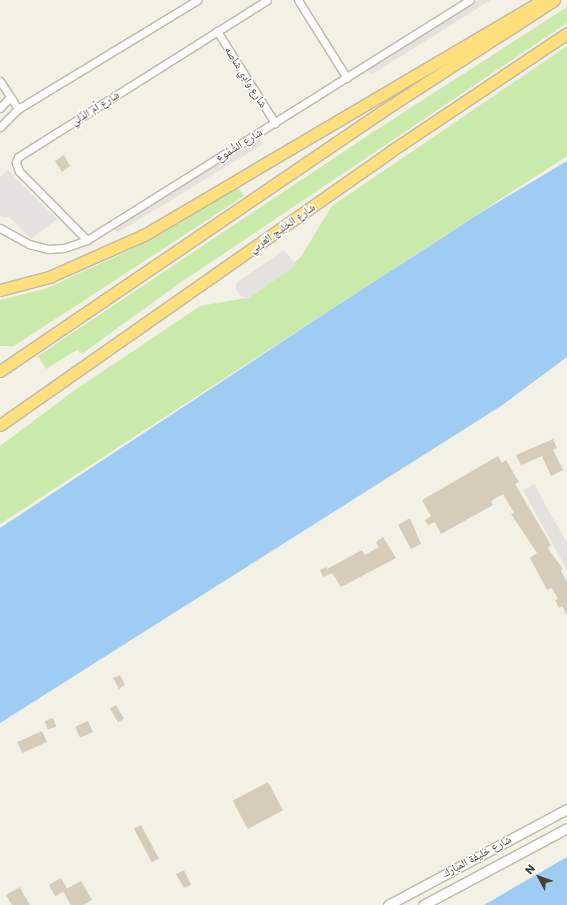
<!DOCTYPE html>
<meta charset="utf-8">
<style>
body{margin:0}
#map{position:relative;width:567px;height:905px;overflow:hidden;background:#f3f0e5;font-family:Poppins,"Noto Naskh Arabic",sans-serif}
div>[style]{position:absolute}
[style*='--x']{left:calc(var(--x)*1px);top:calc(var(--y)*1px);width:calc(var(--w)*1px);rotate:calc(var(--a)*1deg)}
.green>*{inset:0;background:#caeaac}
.parking>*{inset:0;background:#e4e2de}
.water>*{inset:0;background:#9fccf3}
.building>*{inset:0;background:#d6ccba;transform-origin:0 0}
.roads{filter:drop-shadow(1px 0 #bfb8a8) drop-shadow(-1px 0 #bfb8a8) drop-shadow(0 1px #bfb8a8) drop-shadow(0 -1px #bfb8a8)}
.minor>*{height:7px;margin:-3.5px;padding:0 3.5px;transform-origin:3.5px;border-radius:3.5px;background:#fff}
.tertiary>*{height:9px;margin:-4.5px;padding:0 4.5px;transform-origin:4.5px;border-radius:4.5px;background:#fff}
.trunk>*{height:11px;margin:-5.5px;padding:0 5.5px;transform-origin:5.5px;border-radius:5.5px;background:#ffde7c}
span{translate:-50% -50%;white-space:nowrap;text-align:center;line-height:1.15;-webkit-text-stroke:3px #fff;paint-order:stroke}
.street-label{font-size:11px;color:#464035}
.north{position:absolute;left:519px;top:857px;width:40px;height:40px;-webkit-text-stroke:3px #fff;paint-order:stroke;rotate:311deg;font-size:11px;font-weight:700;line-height:16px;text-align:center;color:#464035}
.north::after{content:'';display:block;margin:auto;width:14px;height:18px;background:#464035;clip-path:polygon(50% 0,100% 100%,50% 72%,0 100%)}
</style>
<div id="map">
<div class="green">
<div style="clip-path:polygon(567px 7px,567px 23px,177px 285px,82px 354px,77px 350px,46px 369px,38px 356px,367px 136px)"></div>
<div style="clip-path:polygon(567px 46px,567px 156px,0 524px,0 446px,72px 392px,200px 306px,246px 298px,254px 292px,300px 258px,332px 206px)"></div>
<div style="clip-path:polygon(238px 187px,244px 196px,14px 346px,0 346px,0 300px,45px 289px,128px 251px)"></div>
</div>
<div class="parking">
<div style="clip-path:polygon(479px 0,491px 0,371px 75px,367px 69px)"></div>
<div style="clip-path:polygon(259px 137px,263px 144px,117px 233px,113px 228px)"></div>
<div style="clip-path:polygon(8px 170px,57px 219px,31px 239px,9px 217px,3px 218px,0 215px,0 177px)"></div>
<div style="clip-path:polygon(284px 250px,296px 265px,248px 299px,240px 295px,236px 289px,236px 283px)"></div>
<div style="clip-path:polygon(534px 484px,567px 543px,567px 570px,523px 490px)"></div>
</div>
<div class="water">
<div style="clip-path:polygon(567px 161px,567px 357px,501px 406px,0 723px,0 528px,321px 316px,480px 213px)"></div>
<div style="clip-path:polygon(567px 857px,567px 905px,484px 905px)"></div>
</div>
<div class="building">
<div style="clip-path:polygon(64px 155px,70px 166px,62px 172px,55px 161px)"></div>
<div style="clip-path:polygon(553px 439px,557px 448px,553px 450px,563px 470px,551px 476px,542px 456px,521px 465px,516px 455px)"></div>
<div style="clip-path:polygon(498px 456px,502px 463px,506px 460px,519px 482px,515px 484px,551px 545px,548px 547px,549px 550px,563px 569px,561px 571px,567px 582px,567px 615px,562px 606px,559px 608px,555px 600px,558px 599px,552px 588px,547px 590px,530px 558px,537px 553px,511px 514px,514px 513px,503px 494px,491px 501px,493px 505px,441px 534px,435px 522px,428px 525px,425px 520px,431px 516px,422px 500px)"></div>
<div style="clip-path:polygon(410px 518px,421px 544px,411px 549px,398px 525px)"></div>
<div style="clip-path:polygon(383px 537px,396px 558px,341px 587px,332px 573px,323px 577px,320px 570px,326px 567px,327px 569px,362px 550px,365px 555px,379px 547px,376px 542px)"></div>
<div style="clip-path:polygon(120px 675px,125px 685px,119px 689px,113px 678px)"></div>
<div style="left:116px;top:705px;width:16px;height:7px;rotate:60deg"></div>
<div style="left:53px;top:718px;width:9px;height:9px;rotate:69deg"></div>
<div style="left:88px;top:721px;width:12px;height:14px;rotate:66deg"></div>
<div style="left:42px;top:731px;width:12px;height:27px;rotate:66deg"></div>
<div style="left:268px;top:782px;width:32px;height:40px;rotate:62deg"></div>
<div style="left:141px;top:825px;width:38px;height:8px;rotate:62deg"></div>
<div style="clip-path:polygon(184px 870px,191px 885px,184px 888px,176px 874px)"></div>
<div style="left:61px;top:878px;width:13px;height:14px;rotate:61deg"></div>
<div style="clip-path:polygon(81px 881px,92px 900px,83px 905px,71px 905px,63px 891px)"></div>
<div style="clip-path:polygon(20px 887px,24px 895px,30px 905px,12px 905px,6px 895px)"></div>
</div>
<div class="roads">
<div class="minor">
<div style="--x:298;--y:0;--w:92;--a:57.9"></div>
<div style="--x:217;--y:31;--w:109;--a:57.8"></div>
<div style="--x:0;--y:81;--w:33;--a:57"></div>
<div style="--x:0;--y:108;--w:15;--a:-48"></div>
<div style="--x:0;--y:127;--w:25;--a:-45"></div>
<div style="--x:18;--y:109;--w:210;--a:-31.3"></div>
<div style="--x:0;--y:228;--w:33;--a:29"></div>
<div style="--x:29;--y:244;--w:20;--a:15"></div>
<div style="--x:48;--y:249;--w:16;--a:-4"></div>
<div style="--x:64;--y:248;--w:24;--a:-19"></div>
<div style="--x:87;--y:240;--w:452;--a:-32.1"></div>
<div style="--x:87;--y:240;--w:97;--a:-134.6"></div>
<div style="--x:19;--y:171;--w:9;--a:-111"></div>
<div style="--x:16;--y:163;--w:6;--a:-72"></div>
<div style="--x:18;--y:157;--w:294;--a:-32.2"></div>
</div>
<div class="tertiary">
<div style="--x:388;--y:905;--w:203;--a:-28.2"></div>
<div style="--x:423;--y:905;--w:163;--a:-28.1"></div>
</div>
<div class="trunk">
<div style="--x:0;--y:290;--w:51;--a:-14.9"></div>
<div style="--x:49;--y:277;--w:104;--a:-23.9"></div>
<div style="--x:144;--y:235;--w:459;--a:-30.5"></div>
<div style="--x:0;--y:371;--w:461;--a:-34.2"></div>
<div style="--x:381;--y:112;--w:206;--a:-32.9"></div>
<div style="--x:0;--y:425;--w:477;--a:-35"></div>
<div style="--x:391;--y:151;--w:212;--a:-33.8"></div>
</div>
</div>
<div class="street-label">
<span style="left:246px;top:77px;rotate:58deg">شارع وادِي شاصه</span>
<span style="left:95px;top:108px;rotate:-32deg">شارع أم الدِّلِي</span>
<span style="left:239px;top:145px;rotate:-32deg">شارع الشُّمُوع</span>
<span style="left:282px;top:228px;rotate:-35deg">شارع الخَلِيج العَربِي</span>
<span style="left:477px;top:856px;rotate:-28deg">شارع خليفة المبارك</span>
</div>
<div class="north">N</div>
</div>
